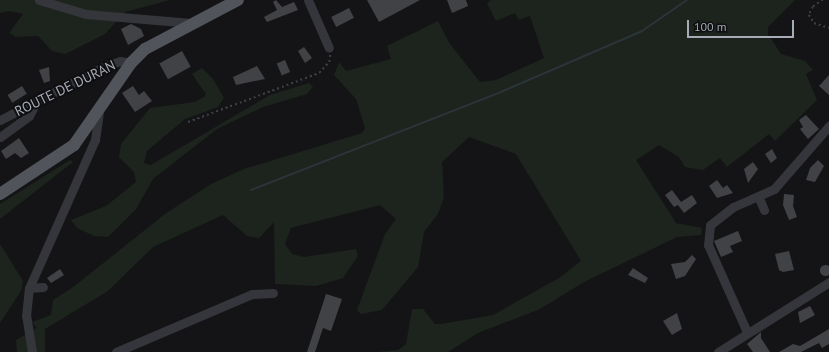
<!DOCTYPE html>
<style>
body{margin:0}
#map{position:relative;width:829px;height:352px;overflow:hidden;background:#141416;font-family:"PT Sans",sans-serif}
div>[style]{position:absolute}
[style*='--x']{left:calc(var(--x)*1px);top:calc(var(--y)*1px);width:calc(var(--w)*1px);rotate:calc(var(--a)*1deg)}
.green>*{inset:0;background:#1c241d}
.stream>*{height:2px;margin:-1px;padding:0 1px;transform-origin:1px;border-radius:1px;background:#2b3439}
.building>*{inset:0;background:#404246;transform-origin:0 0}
.round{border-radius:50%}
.path>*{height:1.5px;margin-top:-0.75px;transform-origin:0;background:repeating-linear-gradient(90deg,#3b3e42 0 2px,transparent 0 5px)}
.minor>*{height:9px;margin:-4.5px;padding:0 4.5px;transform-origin:4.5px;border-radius:4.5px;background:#35363b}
.major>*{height:12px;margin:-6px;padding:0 6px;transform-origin:6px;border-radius:6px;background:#51545a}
span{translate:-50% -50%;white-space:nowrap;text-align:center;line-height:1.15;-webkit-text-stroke:4px #0f0f11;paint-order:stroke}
.street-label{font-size:14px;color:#a6acb6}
.scale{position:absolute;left:687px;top:20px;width:107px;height:18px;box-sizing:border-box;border:2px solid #a6acb6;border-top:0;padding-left:5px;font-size:12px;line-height:14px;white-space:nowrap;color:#a6acb6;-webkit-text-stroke:3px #0f0f11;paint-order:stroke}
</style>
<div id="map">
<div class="green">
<div style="clip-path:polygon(0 0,170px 0,125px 12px,105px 34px,65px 54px,52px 51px,38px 36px,16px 37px,9px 33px,23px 14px,10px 11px,0 13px)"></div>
<div style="clip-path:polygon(491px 0,795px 0,768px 27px,768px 34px,781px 54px,805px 61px,813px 70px,806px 74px,817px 100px,775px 141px,769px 134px,727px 167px,720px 158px,703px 170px,685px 167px,679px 157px,659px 145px,636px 160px,676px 223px,702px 228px,701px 235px,677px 237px,584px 282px,540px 309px,478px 333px,448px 352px,378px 352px,398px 350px,406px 344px,412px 309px,423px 309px,435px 324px,441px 324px,493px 315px,559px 278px,581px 261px,516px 154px,469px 137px,442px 162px,444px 197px,438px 214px,424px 232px,418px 267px,382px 310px,361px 314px,357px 310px,385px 234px,396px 219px,380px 205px,291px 228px,285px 244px,292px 254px,304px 257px,356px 249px,358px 256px,343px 278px,316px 286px,275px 284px,274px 222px,259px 238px,247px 236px,223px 215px,153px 247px,108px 291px,45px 329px,45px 352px,17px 352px,16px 340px,37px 328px,32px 322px,51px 315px,53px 300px,72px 288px,165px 214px,211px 184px,244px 169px,362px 133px,365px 128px,356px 99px,334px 75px,339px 62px,346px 71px,391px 59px,387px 46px,438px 21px,450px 44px,480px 82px,496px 80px,544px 58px,530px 16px,519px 20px,515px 13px,496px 21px,487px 3px)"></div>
<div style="clip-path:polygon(202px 68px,213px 79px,224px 98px,218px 107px,185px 119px,147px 151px,144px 163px,151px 165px,270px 95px,309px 83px,313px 87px,307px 94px,263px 107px,217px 129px,153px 179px,136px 209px,108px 237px,94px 236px,77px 228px,71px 220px,106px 206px,136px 182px,134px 172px,119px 157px,121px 144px,150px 108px,195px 102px,204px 97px,206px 94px,192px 74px)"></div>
<div style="clip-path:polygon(70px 160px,73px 162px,0 219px,0 204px)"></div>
<div style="clip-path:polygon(0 244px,23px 281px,21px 291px,0 323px)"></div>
</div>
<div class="stream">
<div style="--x:251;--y:190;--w:271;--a:-21.4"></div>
<div style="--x:503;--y:91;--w:151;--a:-23.3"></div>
<div style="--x:642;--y:31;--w:55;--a:-34.6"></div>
</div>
<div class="building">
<div style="clip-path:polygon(276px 0,282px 7px,294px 2px,298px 10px,267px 22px,264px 17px,277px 10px,273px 2px)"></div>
<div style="clip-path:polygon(367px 0,420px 0,379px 22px)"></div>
<div style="clip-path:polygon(447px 0,466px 0,468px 6px,452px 13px)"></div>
<div style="left:349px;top:8px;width:11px;height:20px;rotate:63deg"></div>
<div style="clip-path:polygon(131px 24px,141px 29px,144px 36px,128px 45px,121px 29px)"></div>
<div style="clip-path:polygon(304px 47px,312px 58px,305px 63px,298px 51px)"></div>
<div style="left:182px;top:51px;width:18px;height:26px;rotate:61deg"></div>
<div style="left:285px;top:60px;width:13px;height:9px;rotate:67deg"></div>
<div style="clip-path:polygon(257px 66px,265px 79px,236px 85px,233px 77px)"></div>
<div style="clip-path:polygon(49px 67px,50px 81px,44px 83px,39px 70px)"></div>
<div style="clip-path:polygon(829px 75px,829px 95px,819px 86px)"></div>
<div style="left:22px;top:86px;width:9px;height:17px;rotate:58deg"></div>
<div style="clip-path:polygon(133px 86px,139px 95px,144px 91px,152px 101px,135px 112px,122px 93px)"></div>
<div style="clip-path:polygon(806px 115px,819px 129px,808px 139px,800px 129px,803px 127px,799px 120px)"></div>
<div style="clip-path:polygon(19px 138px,29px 153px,21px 158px,15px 153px,6px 159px,1px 151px)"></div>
<div style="clip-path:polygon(772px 149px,777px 158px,771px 163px,765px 154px)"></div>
<div style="clip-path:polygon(818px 160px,824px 166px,815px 182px,806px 180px,810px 168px)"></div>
<div style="clip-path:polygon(753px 162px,758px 169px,748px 183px,744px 169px)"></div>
<div style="clip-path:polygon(717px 180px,723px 188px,727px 185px,733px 193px,717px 198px,709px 186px)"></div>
<div style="clip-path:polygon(672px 190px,681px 202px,692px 195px,697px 203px,684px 213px,678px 205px,674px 207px,665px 195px)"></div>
<div style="clip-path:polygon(784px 194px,794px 195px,793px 206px,797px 217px,789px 220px,783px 205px)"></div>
<div style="clip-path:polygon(738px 231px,742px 241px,730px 246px,733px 252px,721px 257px,714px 241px)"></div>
<div style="clip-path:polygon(789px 251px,794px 270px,783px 272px,779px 270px,775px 254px)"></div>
<div style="clip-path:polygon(692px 255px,696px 259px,685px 276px,676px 279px,671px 264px,685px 262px)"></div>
<div class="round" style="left:819.5px;top:264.5px;width:11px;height:11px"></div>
<div style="clip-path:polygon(633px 268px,648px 278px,645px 283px,628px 275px)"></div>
<div style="clip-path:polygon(60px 269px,64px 275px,51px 283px,47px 278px)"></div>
<div style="clip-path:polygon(326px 294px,342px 299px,331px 331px,323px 328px,315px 352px,307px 352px)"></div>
<div style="clip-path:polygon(810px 306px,815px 315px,800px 323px,798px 312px)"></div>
<div style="clip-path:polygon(677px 313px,682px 329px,672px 335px,663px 321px)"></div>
<div style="clip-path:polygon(829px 329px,829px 344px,822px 348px,819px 343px,801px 352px,779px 352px,793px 344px,800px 346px)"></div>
<div style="clip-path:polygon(761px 332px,761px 338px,770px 352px,753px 352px,747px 344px)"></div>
</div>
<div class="path">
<div style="--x:823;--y:0;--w:12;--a:145"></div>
<div style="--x:813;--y:7;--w:9;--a:117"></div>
<div style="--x:809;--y:15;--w:9;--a:58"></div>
<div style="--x:814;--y:23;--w:16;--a:18"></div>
<div style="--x:188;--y:122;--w:140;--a:-20.5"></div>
<div style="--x:319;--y:73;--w:15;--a:-48"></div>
<div style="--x:329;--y:62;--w:7;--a:-82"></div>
</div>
<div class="minor">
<div style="--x:39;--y:0;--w:49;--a:16.6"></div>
<div style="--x:86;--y:14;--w:105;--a:4.9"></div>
<div style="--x:308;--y:0;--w:52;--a:66.4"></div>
<div style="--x:0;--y:120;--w:118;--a:-27.2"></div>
<div style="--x:105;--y:66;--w:16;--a:-18"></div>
<div style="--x:120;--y:61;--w:11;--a:10"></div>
<div style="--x:0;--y:137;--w:36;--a:-36"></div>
<div style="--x:29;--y:116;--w:15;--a:-62"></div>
<div style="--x:759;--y:198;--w:13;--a:67"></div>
<div style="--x:29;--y:288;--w:14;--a:-4"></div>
<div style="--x:747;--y:332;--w:95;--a:-114.1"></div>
<div style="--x:708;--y:245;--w:20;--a:-84"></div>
<div style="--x:710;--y:225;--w:29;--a:-38"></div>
<div style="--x:733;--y:207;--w:45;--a:-23.7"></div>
<div style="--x:774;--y:189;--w:84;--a:-48.9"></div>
<div style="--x:32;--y:352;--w:36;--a:-99"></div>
<div style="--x:26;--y:316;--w:28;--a:-84"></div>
<div style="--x:29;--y:288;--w:162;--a:-66"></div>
<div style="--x:95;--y:140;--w:27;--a:-82"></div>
<div style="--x:116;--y:352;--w:148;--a:-23.1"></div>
<div style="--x:252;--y:294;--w:21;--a:-3"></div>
<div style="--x:718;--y:352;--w:131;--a:-32.2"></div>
</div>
<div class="major">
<div style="--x:0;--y:194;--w:89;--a:-33.5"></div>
<div style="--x:74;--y:145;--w:100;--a:-55.2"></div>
<div style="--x:131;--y:63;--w:20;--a:-45"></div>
<div style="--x:145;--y:49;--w:105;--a:-27.8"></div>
</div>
<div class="street-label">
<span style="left:65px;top:88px;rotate:-26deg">ROUTE DE DURAN</span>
</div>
<div class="scale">100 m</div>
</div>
